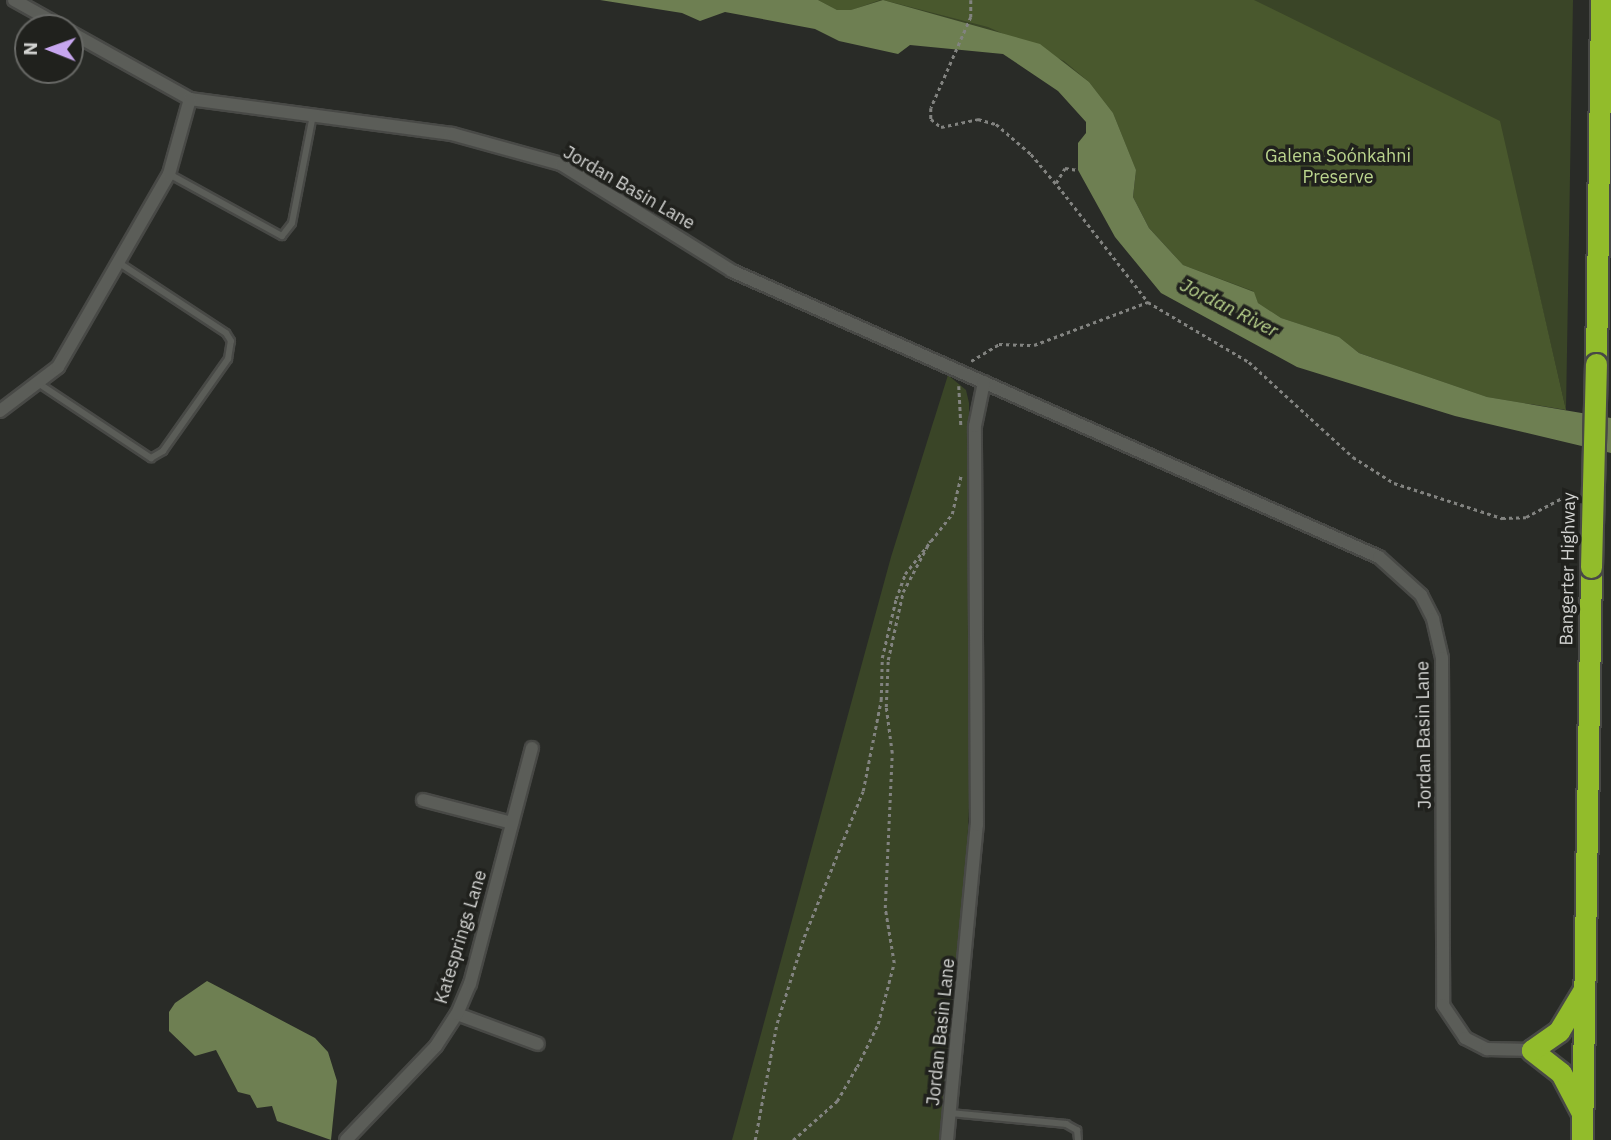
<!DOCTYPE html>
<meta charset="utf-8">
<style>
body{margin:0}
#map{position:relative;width:1611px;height:1140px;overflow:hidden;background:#292b27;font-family:"IBM Plex Sans",sans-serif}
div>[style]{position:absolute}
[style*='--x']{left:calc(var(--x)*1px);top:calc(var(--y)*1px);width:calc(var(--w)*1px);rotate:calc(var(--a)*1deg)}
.green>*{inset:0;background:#3a4527}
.forest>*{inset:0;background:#49582d}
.water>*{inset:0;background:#6e7f52}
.path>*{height:2.5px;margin-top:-1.25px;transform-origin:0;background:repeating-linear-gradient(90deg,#828380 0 3.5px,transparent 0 7px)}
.roads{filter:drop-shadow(2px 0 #484946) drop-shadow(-2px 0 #484946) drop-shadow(0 2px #484946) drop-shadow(0 -2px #484946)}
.lane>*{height:6px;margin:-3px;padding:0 3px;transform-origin:3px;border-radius:3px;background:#5b5d58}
.street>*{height:12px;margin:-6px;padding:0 6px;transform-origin:6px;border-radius:6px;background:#5b5d58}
.highway>*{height:21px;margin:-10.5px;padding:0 10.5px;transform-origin:10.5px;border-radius:10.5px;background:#92bc2b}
.bridges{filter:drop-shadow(2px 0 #484946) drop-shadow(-2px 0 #484946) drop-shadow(0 2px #484946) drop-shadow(0 -2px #484946)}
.highway-bridge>*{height:21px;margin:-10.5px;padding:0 10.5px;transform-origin:10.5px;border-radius:10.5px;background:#92bc2b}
span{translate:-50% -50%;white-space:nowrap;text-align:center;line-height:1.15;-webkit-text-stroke:7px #20211d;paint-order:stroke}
.park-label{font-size:18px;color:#bbd58e}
.street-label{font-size:18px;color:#d2d3d1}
.water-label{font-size:19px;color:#bad48d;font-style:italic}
.north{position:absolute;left:14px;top:14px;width:70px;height:70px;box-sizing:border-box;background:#20211d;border:2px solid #676865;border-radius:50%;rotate:271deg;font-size:19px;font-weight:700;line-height:28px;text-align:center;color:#d2d3d1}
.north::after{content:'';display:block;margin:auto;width:24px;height:32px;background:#c7a6ef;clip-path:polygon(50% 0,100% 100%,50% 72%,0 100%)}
</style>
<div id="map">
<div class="green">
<div style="clip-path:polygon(764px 0,1573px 0,1566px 410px,1523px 224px,1532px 422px,1187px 281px,1113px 129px,1042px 50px)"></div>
<div style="clip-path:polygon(948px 375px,966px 390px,969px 403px,970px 787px,965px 891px,939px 1140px,732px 1140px,891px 557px)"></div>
</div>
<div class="forest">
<div style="clip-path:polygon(818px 0,880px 0,852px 10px,837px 10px)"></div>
<div style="clip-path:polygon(883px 0,1254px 0,1500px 121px,1566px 410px,1487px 397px,1359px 353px,1339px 337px,1281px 318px,1258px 303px,1253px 291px,1183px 265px,1149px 228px,1133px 197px,1136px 170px,1113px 113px,1089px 82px,1064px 61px,988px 27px)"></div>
</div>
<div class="water">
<div style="clip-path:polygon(600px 0,818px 0,837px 10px,851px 10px,883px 0,1040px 44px,1089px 82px,1113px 113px,1136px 170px,1133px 197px,1149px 228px,1183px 265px,1254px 292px,1258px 303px,1281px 318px,1339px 337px,1359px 353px,1487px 397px,1611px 418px,1611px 453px,1455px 416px,1297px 367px,1161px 293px,1115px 237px,1078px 170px,1078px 143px,1086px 133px,1086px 122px,1058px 91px,1003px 54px,910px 45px,898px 54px,839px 41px,815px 29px,725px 12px,700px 21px,682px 13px)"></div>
<div style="clip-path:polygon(207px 981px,315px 1038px,328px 1052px,337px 1081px,331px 1140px,277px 1121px,272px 1106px,257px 1108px,250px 1095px,238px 1092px,216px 1050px,195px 1056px,169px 1031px,169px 1012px,175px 1003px)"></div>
</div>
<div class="path">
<div style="--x:971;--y:0;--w:17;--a:90"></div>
<div style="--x:971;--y:17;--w:99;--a:113.7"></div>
<div style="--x:931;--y:108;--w:11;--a:90"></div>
<div style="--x:931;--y:119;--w:13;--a:39"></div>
<div style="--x:941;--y:127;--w:38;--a:-12"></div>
<div style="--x:978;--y:119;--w:19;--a:16"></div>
<div style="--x:996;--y:124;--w:46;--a:40.6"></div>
<div style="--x:1031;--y:154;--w:48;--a:50"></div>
<div style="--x:1062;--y:191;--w:140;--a:52.2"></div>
<div style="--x:1148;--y:302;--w:117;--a:30.7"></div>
<div style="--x:1249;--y:362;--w:141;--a:42.4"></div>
<div style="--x:1353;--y:457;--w:49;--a:32.4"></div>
<div style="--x:1394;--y:483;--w:114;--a:18"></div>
<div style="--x:1502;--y:518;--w:24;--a:-2"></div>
<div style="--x:1526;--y:517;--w:41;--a:-27.8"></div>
<div style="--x:1562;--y:498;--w:15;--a:-4"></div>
<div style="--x:1056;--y:183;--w:17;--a:-59"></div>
<div style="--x:1065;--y:168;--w:13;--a:9"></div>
<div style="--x:971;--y:361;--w:33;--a:-31"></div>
<div style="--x:999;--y:344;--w:35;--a:2"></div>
<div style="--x:1034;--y:345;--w:122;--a:-20.7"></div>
<div style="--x:959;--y:386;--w:39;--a:87"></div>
<div style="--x:755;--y:1140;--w:119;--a:-79.4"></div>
<div style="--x:777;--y:1023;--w:90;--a:-72.6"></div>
<div style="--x:804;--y:937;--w:157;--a:-68"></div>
<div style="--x:863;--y:791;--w:93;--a:-78.8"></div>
<div style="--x:881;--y:700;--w:42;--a:-88.6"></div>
<div style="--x:882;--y:658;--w:61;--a:-76.7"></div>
<div style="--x:896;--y:599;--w:27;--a:-70"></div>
<div style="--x:905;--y:574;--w:76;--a:-51.9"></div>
<div style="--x:952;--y:514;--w:39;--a:-77"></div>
<div style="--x:793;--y:1140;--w:59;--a:-41.6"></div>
<div style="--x:837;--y:1101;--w:39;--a:-60"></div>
<div style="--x:857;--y:1067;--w:48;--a:-64"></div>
<div style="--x:878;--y:1024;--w:63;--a:-75.3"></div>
<div style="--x:894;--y:963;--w:56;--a:-99.3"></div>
<div style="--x:885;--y:908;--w:155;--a:-87.4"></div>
<div style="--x:892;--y:753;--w:46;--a:-97.4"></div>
<div style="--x:886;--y:707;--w:47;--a:-87.6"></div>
<div style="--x:888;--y:660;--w:70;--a:-77.6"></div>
<div style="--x:903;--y:592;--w:58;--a:-62.1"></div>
</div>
<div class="roads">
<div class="lane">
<div style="--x:169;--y:174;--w:129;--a:28.8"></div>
<div style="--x:282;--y:236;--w:16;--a:-52"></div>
<div style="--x:292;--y:223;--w:110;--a:-79"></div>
<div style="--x:38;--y:383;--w:136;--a:33.6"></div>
<div style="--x:151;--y:458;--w:14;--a:-30"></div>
<div style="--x:163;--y:451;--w:113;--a:-54.8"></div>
<div style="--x:228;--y:359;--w:18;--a:-81"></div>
<div style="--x:231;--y:341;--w:9;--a:-122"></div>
<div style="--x:226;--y:333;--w:129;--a:-146.7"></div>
<div style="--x:950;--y:1113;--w:117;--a:5.4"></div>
<div style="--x:1066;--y:1124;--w:13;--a:29"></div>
<div style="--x:1077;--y:1130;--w:10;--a:84"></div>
</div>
<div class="street">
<div style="--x:14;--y:0;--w:57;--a:29.2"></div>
<div style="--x:70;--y:32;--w:137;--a:29.2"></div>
<div style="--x:190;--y:99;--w:264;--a:7.6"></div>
<div style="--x:452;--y:134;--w:113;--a:15.4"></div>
<div style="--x:561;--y:164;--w:202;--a:32"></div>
<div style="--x:732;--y:271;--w:707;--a:23.85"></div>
<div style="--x:1379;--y:557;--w:57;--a:42.1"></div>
<div style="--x:1421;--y:595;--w:27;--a:63"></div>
<div style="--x:1433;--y:619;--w:40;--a:77"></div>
<div style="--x:1442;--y:658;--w:347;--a:89.8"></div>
<div style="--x:1443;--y:1005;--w:40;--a:56"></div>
<div style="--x:1465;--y:1038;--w:25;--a:27"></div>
<div style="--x:1487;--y:1049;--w:45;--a:1.3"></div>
<div style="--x:0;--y:411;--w:73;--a:-37.2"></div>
<div style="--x:58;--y:367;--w:223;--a:-60.1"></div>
<div style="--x:169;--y:174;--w:78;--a:-74.4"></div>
<div style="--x:423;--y:800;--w:92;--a:14.5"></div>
<div style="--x:457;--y:1014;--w:86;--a:20.3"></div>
<div style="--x:346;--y:1140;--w:130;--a:-46.2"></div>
<div style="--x:436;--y:1046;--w:38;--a:-57"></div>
<div style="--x:457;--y:1014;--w:33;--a:-67"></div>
<div style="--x:470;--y:984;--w:244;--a:-75.3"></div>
<div style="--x:947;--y:1140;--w:316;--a:-84.6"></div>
<div style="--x:977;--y:825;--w:399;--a:-90.3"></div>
<div style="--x:975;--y:426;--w:45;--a:-78.4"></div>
</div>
<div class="highway">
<div style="--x:1596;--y:364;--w:364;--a:-89.2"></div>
<div style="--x:1581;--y:1111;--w:43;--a:-117.8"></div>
<div style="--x:1561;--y:1073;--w:37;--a:-142"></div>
<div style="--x:1532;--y:1050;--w:33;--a:-35"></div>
<div style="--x:1559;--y:1031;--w:47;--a:-59"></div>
<div style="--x:1582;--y:1140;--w:573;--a:-89.1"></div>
</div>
</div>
<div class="bridges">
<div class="highway-bridge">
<div style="--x:1591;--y:567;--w:203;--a:-88.6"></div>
</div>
</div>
<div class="park-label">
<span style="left:1338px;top:167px">Galena Soónkahni<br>Preserve</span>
</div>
<div class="street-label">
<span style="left:629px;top:188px;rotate:30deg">Jordan Basin Lane</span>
<span style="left:1568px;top:569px;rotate:-89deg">Bangerter Highway</span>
<span style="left:1424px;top:735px;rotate:-91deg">Jordan Basin Lane</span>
<span style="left:461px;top:937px;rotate:-73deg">Katesprings Lane</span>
<span style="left:941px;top:1032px;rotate:-84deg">Jordan Basin Lane</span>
</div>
<div class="water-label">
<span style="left:1229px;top:308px;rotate:27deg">Jordan River</span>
</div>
<div class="north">N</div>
</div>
